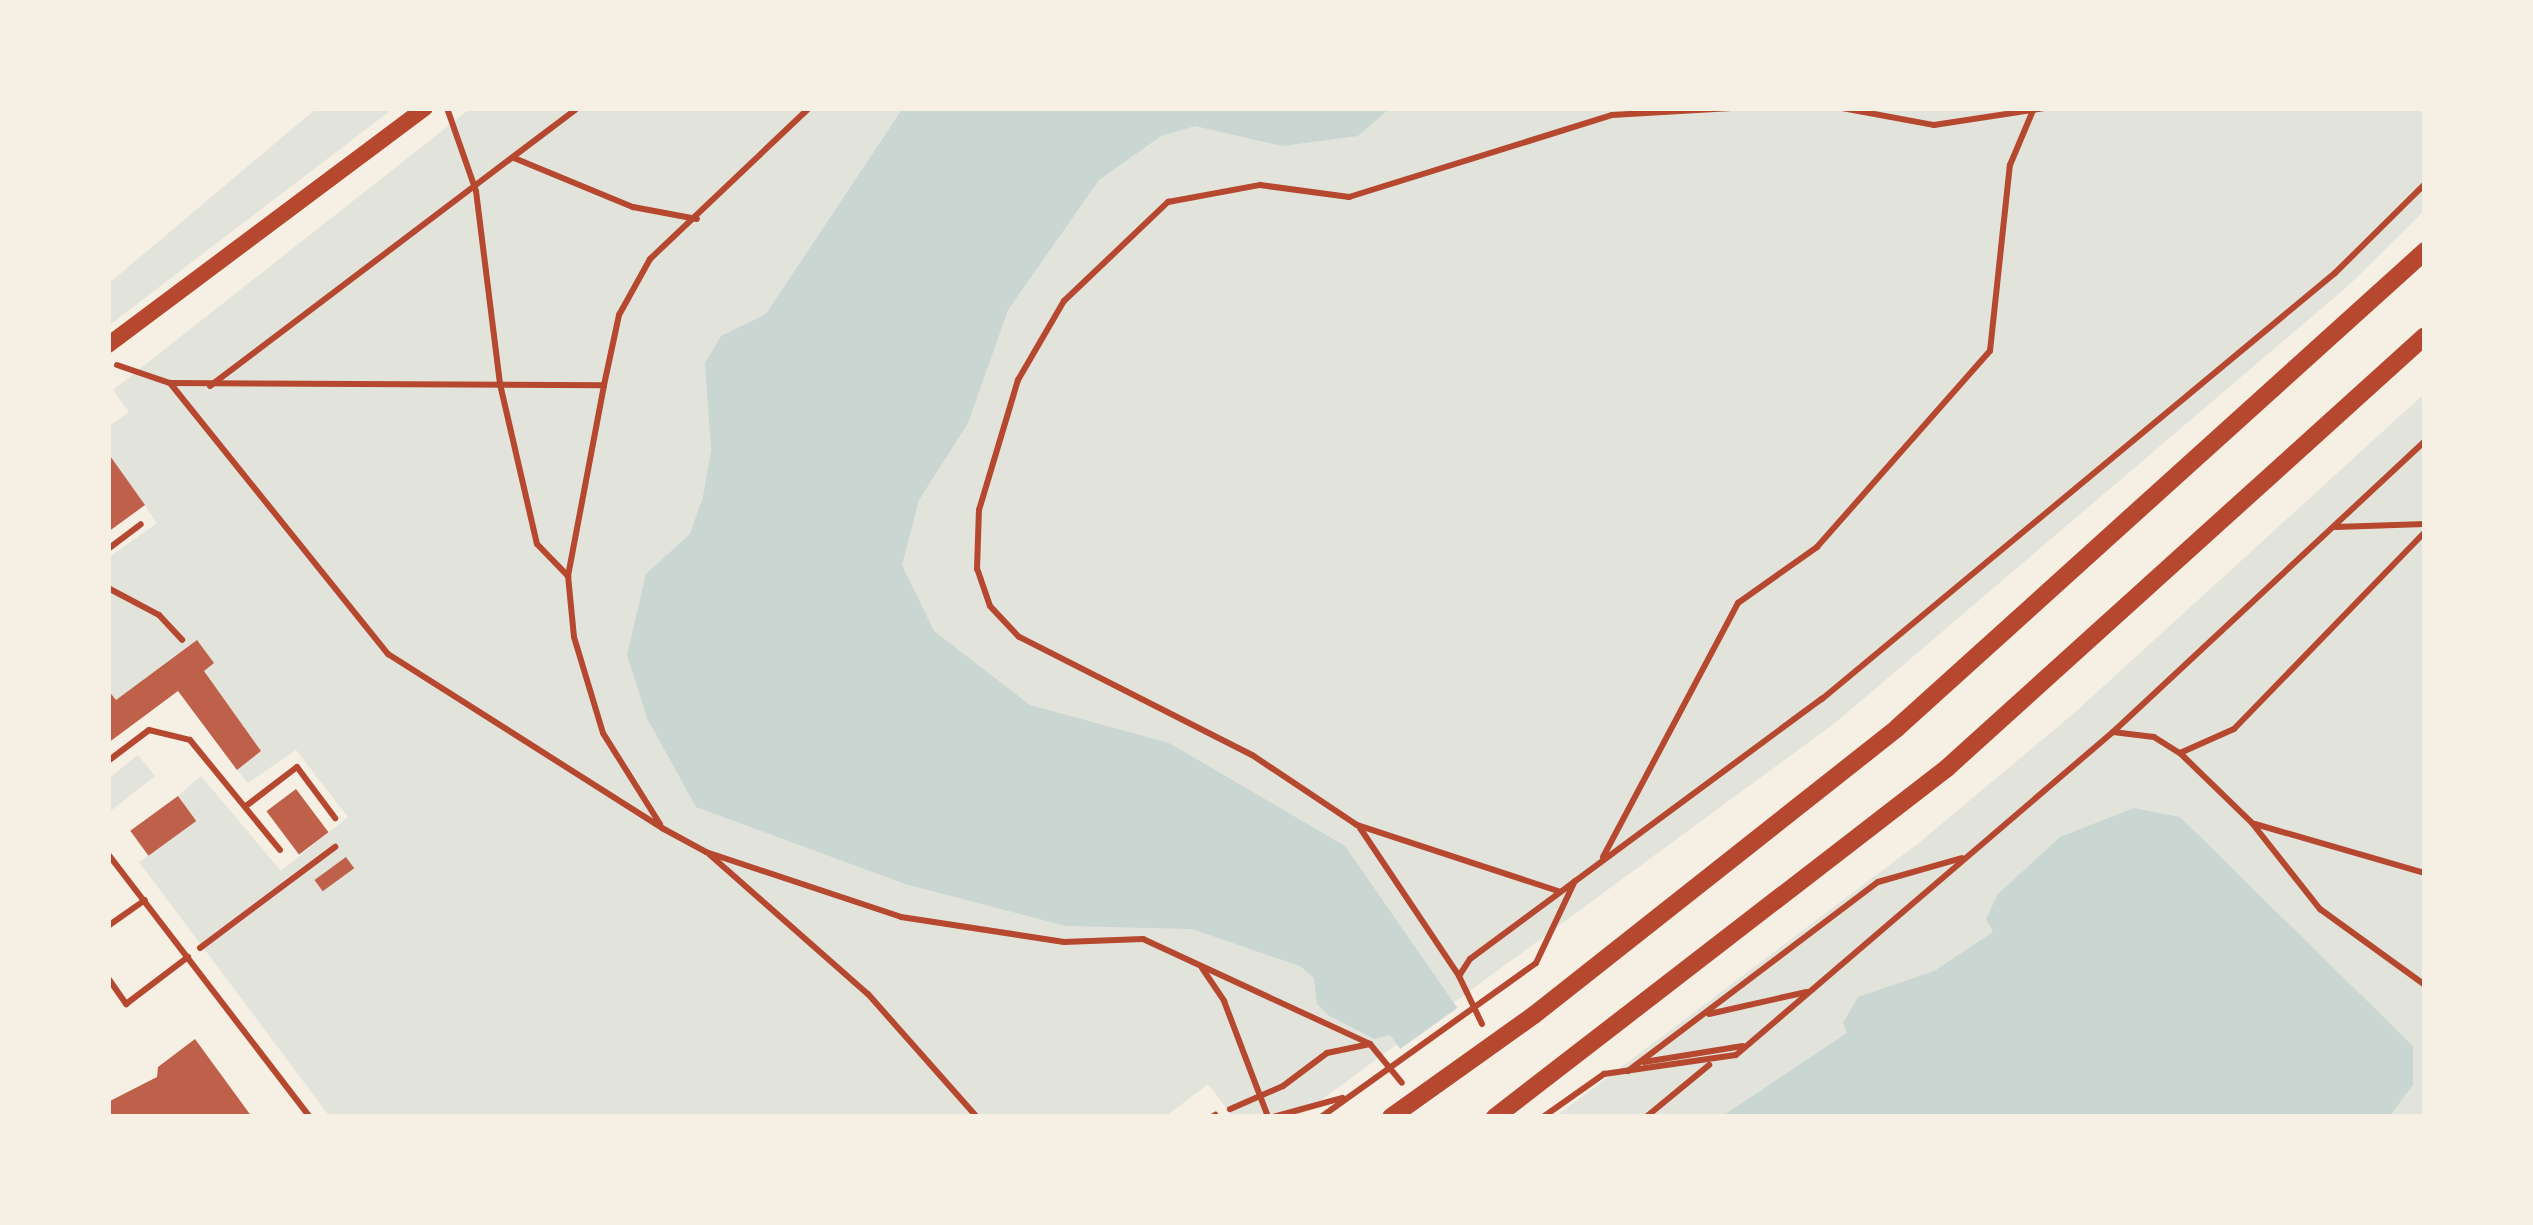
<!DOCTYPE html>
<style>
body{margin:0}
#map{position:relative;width:2533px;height:1225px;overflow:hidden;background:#f6efe4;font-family:Lato,sans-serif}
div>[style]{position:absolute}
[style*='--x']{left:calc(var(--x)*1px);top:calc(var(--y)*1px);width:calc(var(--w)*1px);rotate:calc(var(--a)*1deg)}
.green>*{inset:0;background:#e2e4dc}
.water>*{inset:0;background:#c9d6d2}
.pier>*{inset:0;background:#f6efe4}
.building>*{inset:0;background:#bf614a;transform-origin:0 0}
.path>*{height:6px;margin:-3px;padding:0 3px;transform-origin:3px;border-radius:3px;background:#b5482f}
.service>*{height:6px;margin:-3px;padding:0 3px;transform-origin:3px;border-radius:3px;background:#b5482f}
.tertiary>*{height:16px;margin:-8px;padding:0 8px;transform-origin:8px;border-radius:8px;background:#b5482f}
.secondary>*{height:18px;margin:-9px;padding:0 9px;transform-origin:9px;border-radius:9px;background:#b5482f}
span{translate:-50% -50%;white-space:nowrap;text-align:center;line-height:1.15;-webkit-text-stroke:10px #f6efe4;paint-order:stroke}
.frame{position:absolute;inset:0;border:111px solid #f6efe4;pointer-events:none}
</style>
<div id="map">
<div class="green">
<div style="clip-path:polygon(317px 108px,394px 108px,108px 326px,108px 284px)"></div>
<div style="clip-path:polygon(471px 108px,2425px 108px,2425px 210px,2349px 285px,1835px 723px,1298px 1117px,1233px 1117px,1208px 1084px,1165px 1117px,330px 1117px,139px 862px,195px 821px,178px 796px,201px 776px,281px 871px,348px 817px,296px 750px,248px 783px,237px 770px,261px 751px,204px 671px,116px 700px,108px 690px,108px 558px,157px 523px,108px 453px,108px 427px,129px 412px,113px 390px)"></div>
<div style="clip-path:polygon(2425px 393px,2425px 1117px,1555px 1117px,1920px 842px,2073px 714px)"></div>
<div style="clip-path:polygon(138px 755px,155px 776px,108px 813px,108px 779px)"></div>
</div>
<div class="water">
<div style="clip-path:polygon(903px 108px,1390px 108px,1358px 136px,1282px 146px,1195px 126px,1161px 136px,1099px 180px,1008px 310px,968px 423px,919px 500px,902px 565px,934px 631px,1030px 705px,1169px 743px,1345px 846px,1533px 1117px,1451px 1117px,1390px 1035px,1374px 1039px,1328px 1015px,1317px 1004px,1314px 978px,1300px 966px,1192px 929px,1066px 926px,905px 884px,696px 807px,647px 718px,627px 655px,646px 574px,690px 534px,703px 497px,711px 450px,705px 363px,721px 336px,766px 314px)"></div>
<div style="clip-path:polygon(2134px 808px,2180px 817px,2413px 1046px,2413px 1085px,2389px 1117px,1721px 1117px,1847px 1033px,1843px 1023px,1858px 997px,1934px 971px,1993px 932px,1986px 919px,1998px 894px,2060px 837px)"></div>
</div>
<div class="pier">
<div style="clip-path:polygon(1460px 1006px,1538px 1113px,1539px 1117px,1443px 1117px,1396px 1052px)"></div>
</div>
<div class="building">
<div style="clip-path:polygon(108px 453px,145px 505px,108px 532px)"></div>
<div style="clip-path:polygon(197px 640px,214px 663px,204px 671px,261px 751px,237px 770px,178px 691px,108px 743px,108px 690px,116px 700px)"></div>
<div style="left:296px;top:789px;width:54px;height:37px;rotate:53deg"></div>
<div style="left:178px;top:796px;width:31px;height:59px;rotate:54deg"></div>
<div style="left:346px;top:857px;width:14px;height:39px;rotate:54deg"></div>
<div style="clip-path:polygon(195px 1039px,252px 1117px,112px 1117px,108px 1102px,157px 1077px,158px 1067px)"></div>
</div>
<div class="path">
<div style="--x:1842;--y:108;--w:94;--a:10.5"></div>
<div style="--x:1934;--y:125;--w:112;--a:-8.7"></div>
<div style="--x:448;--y:111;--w:85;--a:70.7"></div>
<div style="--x:476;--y:191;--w:194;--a:82.9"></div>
<div style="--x:500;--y:384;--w:164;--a:77"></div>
<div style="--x:537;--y:544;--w:45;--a:45.9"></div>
<div style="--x:514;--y:158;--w:129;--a:22.4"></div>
<div style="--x:633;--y:207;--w:65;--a:10.6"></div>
<div style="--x:117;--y:365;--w:56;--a:18.8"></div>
<div style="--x:170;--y:383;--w:348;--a:51.2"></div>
<div style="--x:388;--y:654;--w:325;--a:32.4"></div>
<div style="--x:662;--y:828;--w:50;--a:28.6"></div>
<div style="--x:706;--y:852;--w:206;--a:18.4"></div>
<div style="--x:901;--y:917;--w:165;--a:8.7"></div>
<div style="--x:1064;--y:942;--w:79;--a:-2.2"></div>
<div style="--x:1143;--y:939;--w:250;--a:24.8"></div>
<div style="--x:1370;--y:1044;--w:44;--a:168.2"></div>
<div style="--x:1327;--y:1053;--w:55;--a:143.1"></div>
<div style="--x:1283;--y:1086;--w:58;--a:156.5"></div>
<div style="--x:170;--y:383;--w:434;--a:0.3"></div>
<div style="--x:210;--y:386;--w:460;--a:-37.1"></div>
<div style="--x:2336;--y:527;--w:89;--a:-1.9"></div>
<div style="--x:2113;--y:732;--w:427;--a:-43"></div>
<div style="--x:2180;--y:753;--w:59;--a:-24"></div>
<div style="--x:2234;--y:729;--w:274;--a:-45.9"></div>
<div style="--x:660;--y:824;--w:107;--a:-122.1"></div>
<div style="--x:603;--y:733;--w:100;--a:-106.8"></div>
<div style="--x:574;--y:637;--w:61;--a:-95.6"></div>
<div style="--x:568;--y:576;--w:194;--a:-79.3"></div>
<div style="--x:604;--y:385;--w:72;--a:-77.9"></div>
<div style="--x:619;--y:315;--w:64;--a:-61"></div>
<div style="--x:650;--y:259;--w:219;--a:-43.5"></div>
<div style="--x:2255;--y:824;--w:177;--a:16.1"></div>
<div style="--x:1360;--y:828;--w:178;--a:56.2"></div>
<div style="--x:709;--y:854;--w:212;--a:41.4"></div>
<div style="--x:868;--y:994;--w:164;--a:48.5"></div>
<div style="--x:1603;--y:857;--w:288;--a:-62"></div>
<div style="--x:1738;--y:603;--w:97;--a:-35.3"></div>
<div style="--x:1817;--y:547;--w:261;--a:-48.6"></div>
<div style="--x:1990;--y:351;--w:187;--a:-83.9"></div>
<div style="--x:2010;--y:165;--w:62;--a:-67.2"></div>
<div style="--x:1558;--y:891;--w:212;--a:-161.8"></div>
<div style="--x:1357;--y:825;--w:126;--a:-146.3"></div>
<div style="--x:1252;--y:755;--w:261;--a:-153.1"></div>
<div style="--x:1019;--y:637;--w:42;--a:-133.1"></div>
<div style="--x:990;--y:606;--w:39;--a:-109"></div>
<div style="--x:977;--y:569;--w:59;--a:-88.1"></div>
<div style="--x:979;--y:510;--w:136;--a:-73.3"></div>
<div style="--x:1018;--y:380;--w:91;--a:-59.8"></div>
<div style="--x:1064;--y:301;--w:144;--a:-43.6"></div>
<div style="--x:1168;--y:202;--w:94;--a:-10.5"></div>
<div style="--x:1260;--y:185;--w:90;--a:7.7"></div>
<div style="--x:1349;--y:197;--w:275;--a:-17.3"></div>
<div style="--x:1612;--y:115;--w:120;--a:-3.3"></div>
<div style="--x:200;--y:948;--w:169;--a:-36.8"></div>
<div style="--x:1202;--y:968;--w:40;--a:56"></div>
<div style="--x:1224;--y:1001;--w:124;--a:69.2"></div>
<div style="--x:1709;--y:1014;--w:100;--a:-12.7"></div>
<div style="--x:1482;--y:1024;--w:53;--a:-115.6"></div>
<div style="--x:1459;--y:976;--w:20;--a:-57"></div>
<div style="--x:1470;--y:959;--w:438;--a:-36.5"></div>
<div style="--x:1822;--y:699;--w:667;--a:-39.71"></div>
<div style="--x:2335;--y:273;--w:127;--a:-44.7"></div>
<div style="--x:1370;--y:1044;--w:50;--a:50.6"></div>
<div style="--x:1644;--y:1062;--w:100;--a:-9.2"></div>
<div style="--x:1628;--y:1071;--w:313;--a:-37.1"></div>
<div style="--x:1878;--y:882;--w:87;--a:-15.9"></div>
<div style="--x:1273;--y:1117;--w:72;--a:-15.4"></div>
<div style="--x:1321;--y:1117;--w:264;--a:-35.6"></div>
<div style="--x:1536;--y:963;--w:91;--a:-64.6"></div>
<div style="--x:1543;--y:1117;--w:75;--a:-35.2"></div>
<div style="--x:1604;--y:1074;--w:133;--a:-8.2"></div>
<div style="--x:1736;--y:1055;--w:496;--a:-40.6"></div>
<div style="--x:2113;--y:732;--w:41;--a:7"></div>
<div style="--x:2154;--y:737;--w:31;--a:32"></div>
<div style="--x:2180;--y:753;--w:100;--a:44.2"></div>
<div style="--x:2252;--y:823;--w:110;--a:51.7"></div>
<div style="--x:2320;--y:909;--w:130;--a:35.9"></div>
<div style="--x:1646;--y:1117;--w:82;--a:-39.5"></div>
</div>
<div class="service">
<div style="--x:108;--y:549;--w:41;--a:-37.1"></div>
<div style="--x:108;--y:588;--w:58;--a:27.9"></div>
<div style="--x:159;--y:615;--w:34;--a:47"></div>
<div style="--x:108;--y:761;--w:51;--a:-37.1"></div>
<div style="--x:149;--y:730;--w:42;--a:13.7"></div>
<div style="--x:190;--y:740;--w:142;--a:50.7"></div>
<div style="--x:246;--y:806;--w:64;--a:-37.4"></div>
<div style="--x:297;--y:767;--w:64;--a:53.3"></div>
<div style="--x:108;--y:854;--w:332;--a:52.5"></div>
<div style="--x:108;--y:926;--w:45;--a:-35.1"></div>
<div style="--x:108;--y:978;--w:32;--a:55"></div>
<div style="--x:126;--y:1004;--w:78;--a:-37.2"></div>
<div style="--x:1212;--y:1117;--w:4;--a:-34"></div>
</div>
<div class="tertiary">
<div style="--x:108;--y:345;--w:396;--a:-36.8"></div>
</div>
<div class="secondary">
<div style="--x:1391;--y:1117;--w:176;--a:-35.5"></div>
<div style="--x:1534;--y:1015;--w:463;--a:-38.3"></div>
<div style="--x:1897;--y:728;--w:712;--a:-42.09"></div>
<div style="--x:1495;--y:1117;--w:571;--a:-37.67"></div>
<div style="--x:1947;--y:768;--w:644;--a:-42.11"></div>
</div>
<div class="frame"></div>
</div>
